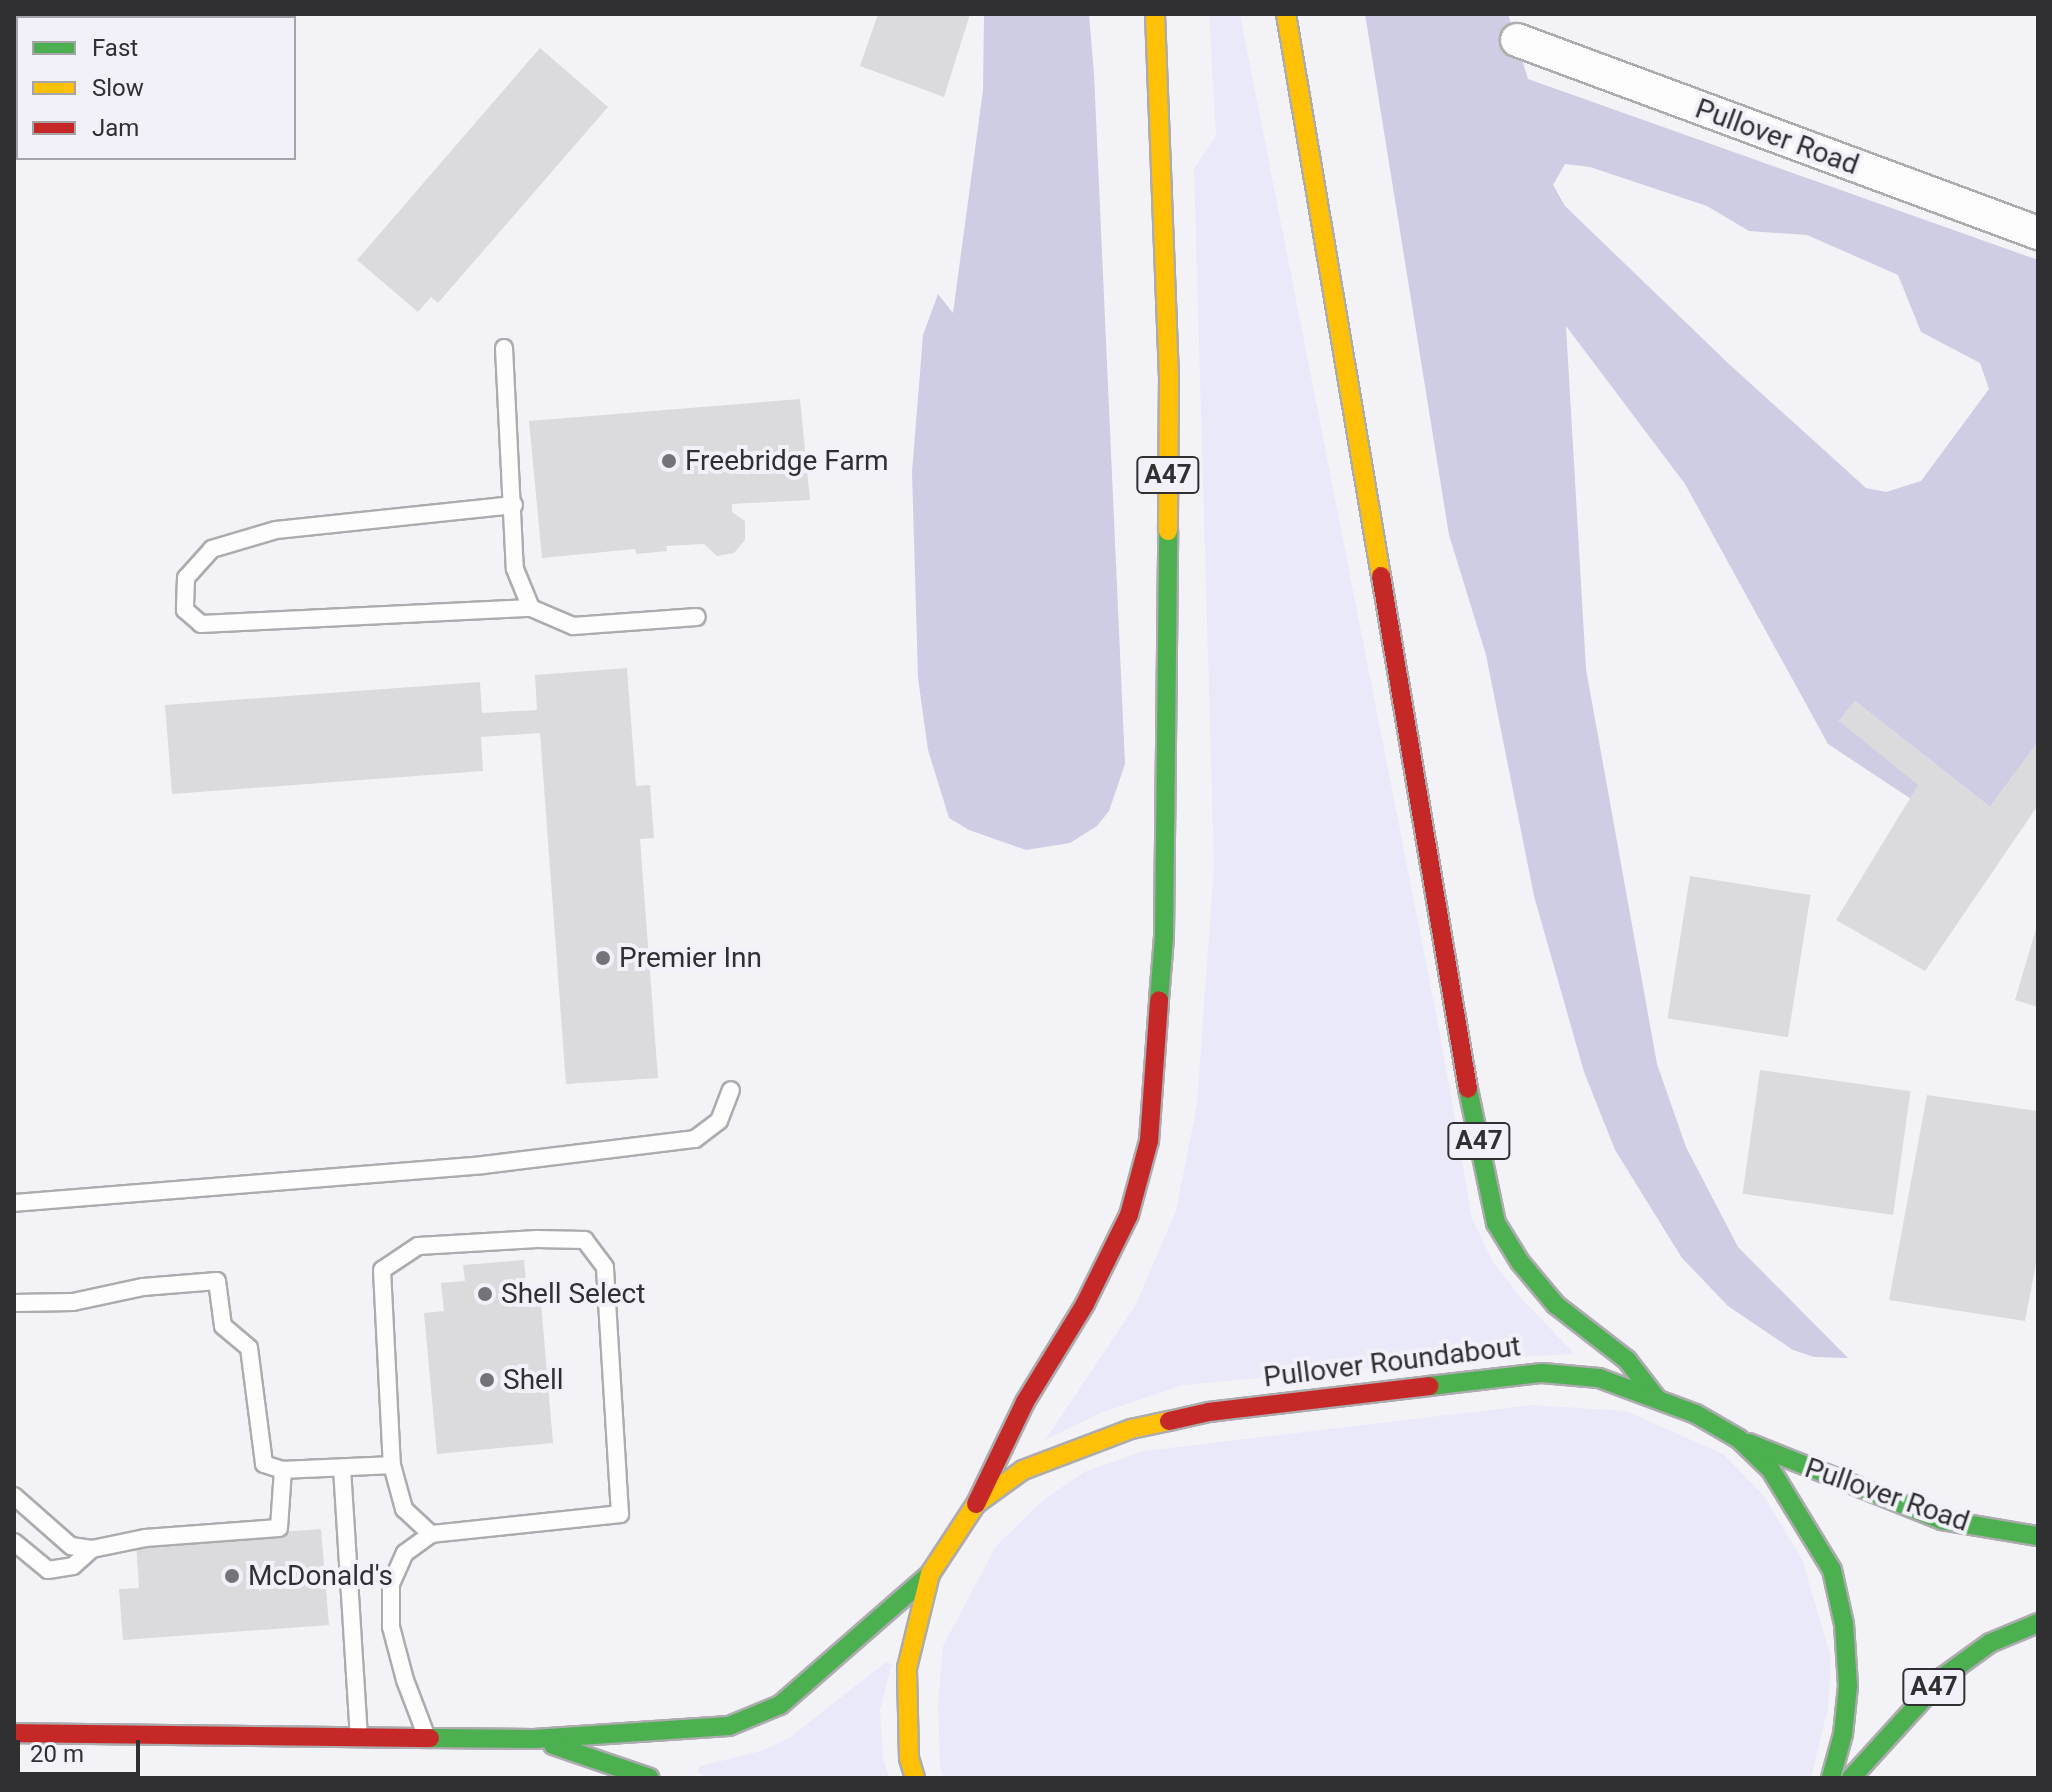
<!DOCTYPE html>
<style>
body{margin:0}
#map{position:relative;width:2052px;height:1792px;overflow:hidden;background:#f3f3f7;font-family:Roboto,sans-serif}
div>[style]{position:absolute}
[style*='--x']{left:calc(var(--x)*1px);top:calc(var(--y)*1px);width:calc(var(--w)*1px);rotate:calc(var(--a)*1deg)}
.green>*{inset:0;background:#eae9f9}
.forest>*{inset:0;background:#cfcde3}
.building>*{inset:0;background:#dbdbde;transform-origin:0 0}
.roads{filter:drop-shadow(2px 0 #acabae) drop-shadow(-2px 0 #acabae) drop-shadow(0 2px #acabae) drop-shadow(0 -2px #acabae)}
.lane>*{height:16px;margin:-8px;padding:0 8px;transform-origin:8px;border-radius:8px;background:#fdfdfe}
.street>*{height:32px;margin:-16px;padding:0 16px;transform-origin:16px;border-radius:16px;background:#fdfdfe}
.fast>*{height:18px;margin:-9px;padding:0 9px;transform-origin:9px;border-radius:9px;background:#4caf50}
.slow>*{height:18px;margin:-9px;padding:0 9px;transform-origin:9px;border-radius:9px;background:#ffc107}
.jam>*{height:18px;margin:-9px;padding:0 9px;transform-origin:9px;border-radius:9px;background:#c62828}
.dots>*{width:22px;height:22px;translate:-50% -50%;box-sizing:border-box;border:4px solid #f2f1f9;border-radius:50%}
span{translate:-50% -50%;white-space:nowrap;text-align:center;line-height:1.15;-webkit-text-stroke:8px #f2f1f9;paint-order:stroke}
.shield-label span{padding:2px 6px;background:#f2f1f9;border:2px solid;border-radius:6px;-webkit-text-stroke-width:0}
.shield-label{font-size:26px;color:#303033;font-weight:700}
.street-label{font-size:28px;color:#303033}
.poi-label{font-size:28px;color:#303033}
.left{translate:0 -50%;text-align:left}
.frame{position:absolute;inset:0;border:16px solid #303033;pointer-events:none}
.legend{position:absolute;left:16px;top:16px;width:280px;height:144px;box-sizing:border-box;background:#f2f1f9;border:2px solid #a4a4aa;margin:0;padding:10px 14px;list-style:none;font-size:24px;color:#303033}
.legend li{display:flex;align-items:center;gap:16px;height:40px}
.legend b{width:40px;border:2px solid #a4a4aa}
.scale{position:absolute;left:16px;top:1740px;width:124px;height:36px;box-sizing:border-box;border:4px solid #303033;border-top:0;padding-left:10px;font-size:24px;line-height:28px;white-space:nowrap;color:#303033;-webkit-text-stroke:6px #f2f1f9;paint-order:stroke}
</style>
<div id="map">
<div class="green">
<div style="clip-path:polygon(1209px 14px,1240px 14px,1440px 1034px,1472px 1218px,1493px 1262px,1520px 1297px,1575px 1354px,1461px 1360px,1183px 1385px,1100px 1413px,1045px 1440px,1135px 1306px,1176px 1211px,1197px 1104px,1214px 867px,1194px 169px,1216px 135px)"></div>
<div style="clip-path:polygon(1532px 1405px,1626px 1411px,1723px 1454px,1764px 1496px,1802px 1559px,1831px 1657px,1828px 1708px,1811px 1778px,944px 1778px,940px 1767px,938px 1704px,943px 1646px,996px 1546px,1041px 1502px,1084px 1472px,1144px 1451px)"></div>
<div style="clip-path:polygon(886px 1662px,892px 1664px,880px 1710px,883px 1758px,889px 1778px,707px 1778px,698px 1772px,700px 1766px,761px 1751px,789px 1738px)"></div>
</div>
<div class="forest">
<div style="clip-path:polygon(984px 14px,1089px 14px,1094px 74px,1125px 764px,1109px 811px,1097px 826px,1070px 843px,1026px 850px,969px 830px,949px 818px,928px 750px,918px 678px,912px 472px,923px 335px,938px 294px,953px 313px,983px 90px)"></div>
<div style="clip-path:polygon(evenodd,1365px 14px,1508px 14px,1528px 79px,2038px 260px,2038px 742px,1990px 807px,1855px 701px,1839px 721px,1989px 812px,1958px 830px,1828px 744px,1685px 484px,1566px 326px,1586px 669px,1657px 1064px,1686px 1147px,1738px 1247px,1848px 1358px,1814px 1357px,1793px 1350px,1728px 1306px,1682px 1258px,1615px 1150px,1584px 1072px,1534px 896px,1486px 655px,1449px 535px,1365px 14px,1565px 164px,1590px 167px,1707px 206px,1749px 231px,1807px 235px,1898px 275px,1921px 332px,1980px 363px,1989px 389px,1921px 481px,1886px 492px,1866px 488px,1729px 364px,1565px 206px,1553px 185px,1565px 164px)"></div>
</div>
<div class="building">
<div style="clip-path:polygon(878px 14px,970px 14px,944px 97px,860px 66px)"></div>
<div style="clip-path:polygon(540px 48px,608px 107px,438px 303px,431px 297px,418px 312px,357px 260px)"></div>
<div style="clip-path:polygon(800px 399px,810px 500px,732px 504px,732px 512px,745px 521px,745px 540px,734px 553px,717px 556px,704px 544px,666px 546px,667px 551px,636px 554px,635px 549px,542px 558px,529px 421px)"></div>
<div style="clip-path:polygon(627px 668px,636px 786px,650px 785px,654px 838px,640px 839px,658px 1078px,566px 1084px,540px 733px,481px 737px,483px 771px,172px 794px,165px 705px,480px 682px,482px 713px,537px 710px,535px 675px)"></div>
<div style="clip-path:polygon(1855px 701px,1990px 807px,2038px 742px,2038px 805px,1925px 971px,1836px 920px,1918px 785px,1839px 721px)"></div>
<div style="left:1690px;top:876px;width:122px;height:144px;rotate:9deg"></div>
<div style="clip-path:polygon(2038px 922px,2038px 1007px,2015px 1000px)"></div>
<div style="left:1760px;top:1070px;width:152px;height:125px;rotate:8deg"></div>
<div style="clip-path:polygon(1927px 1095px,2038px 1111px,2038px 1253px,2025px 1321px,1889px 1300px)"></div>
<div style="clip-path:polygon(524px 1260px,528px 1304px,541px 1303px,553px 1443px,437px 1454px,424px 1313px,444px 1311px,441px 1283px,465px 1281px,463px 1265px)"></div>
<div style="clip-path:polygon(321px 1529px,329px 1625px,123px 1640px,119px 1589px,139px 1588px,136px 1543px)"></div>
</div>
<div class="roads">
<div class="lane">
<div style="--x:504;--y:348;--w:221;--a:87.2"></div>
<div style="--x:515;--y:569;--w:42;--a:67.7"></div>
<div style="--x:531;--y:608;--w:46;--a:23.2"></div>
<div style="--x:573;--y:626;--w:124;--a:-4.2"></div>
<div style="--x:514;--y:505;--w:239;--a:174"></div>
<div style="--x:276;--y:530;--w:67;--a:163.5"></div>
<div style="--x:212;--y:549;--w:39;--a:132"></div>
<div style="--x:186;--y:578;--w:32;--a:92"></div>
<div style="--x:185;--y:610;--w:21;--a:41"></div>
<div style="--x:201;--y:624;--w:330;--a:-2.8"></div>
<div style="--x:14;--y:1203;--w:471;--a:-4.6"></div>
<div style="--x:483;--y:1165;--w:214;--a:-7"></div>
<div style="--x:695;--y:1139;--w:30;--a:-37"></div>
<div style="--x:719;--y:1121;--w:33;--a:-69"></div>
<div style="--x:14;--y:1303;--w:59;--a:-1"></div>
<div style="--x:73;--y:1302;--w:72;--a:-12.1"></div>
<div style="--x:143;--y:1287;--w:74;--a:-4.6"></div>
<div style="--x:217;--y:1281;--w:45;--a:82.4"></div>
<div style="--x:223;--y:1326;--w:34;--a:40"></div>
<div style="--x:249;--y:1348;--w:117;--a:82.6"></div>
<div style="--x:264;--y:1464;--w:20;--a:18"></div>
<div style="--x:283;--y:1470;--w:109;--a:-2.6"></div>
<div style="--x:342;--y:1468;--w:268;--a:86.4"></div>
<div style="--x:14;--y:1496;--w:76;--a:41.3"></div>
<div style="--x:71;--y:1546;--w:21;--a:8"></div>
<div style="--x:14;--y:1542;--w:44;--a:39.5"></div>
<div style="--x:48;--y:1570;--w:25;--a:-9"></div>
<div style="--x:73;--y:1566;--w:25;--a:-42"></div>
<div style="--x:92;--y:1549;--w:54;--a:-11.7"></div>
<div style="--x:145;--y:1538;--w:134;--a:-4.3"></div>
<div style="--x:279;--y:1528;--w:58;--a:-86.1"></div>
<div style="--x:426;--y:1735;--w:59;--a:-110.9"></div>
<div style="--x:405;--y:1680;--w:55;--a:-104.8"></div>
<div style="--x:391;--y:1627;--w:43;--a:-90"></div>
<div style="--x:391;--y:1584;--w:34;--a:-66"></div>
<div style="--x:405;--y:1553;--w:32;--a:-36"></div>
<div style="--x:431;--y:1534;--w:190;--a:-6"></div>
<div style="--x:620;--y:1514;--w:247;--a:-93.5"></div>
<div style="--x:605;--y:1267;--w:34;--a:-127"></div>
<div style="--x:585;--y:1240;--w:48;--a:-178.8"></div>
<div style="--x:537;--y:1239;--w:119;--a:176.6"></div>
<div style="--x:418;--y:1246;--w:43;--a:146.3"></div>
<div style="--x:382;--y:1270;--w:195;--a:87.1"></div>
<div style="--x:392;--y:1465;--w:46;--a:74.7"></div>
<div style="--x:404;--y:1509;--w:37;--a:43"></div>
</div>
<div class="street">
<div style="--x:1517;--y:40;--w:556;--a:20.33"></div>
</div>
<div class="fast">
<div style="--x:1159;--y:1000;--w:64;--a:-85.5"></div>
<div style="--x:1164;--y:936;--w:405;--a:-89.4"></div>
<div style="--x:1468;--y:1089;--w:137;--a:78.2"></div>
<div style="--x:1496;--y:1223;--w:46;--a:58.4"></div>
<div style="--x:1520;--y:1262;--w:56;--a:50.1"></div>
<div style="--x:1556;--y:1305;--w:90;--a:37.8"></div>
<div style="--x:1627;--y:1360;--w:49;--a:52.4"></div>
<div style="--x:1429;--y:1386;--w:114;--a:-6.6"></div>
<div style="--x:1542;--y:1373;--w:57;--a:5"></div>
<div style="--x:1599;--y:1378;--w:103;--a:20.4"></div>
<div style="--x:1696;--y:1414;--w:50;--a:30.2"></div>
<div style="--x:1739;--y:1439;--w:45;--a:44.1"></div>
<div style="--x:1771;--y:1470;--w:117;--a:58.6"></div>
<div style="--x:1832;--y:1570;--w:55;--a:77.5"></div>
<div style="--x:1844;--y:1624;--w:62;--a:86.3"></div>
<div style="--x:1848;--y:1686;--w:48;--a:95.9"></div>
<div style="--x:1843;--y:1734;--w:46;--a:105.3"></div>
<div style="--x:1749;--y:1443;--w:208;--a:21.8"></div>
<div style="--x:1942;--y:1520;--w:97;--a:9.5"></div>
<div style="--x:430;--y:1738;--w:104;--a:0.6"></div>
<div style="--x:534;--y:1739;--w:195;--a:-3.8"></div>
<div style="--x:729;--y:1726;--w:55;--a:-22.4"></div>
<div style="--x:780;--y:1705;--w:199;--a:-41.1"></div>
<div style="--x:553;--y:1745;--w:102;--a:18.8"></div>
<div style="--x:1851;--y:1778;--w:137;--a:-47.7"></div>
<div style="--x:1943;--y:1677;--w:58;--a:-35.9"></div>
<div style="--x:1990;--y:1643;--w:52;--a:-22.6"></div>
</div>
<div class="slow">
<div style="--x:1155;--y:14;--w:362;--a:87.8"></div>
<div style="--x:1169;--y:376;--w:155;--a:90.4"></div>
<div style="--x:1286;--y:14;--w:570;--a:80.41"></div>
<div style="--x:915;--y:1778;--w:21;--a:-107"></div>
<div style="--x:909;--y:1758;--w:90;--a:-91.3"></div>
<div style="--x:907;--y:1668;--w:97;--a:-76.3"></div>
<div style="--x:930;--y:1574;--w:84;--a:-56.7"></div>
<div style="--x:976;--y:1504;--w:58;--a:-35.9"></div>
<div style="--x:1023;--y:1470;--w:116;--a:-20.8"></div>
<div style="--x:1131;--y:1429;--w:39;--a:-12"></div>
</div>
<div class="jam">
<div style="--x:1381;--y:576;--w:520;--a:80.37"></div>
<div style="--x:1169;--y:1421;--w:41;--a:-12.7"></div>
<div style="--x:1209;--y:1412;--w:222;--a:-6.7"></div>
<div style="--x:976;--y:1504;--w:113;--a:-64.3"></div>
<div style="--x:1025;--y:1402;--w:115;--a:-58.5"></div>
<div style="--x:1085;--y:1304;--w:99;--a:-63.7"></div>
<div style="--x:1129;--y:1215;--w:77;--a:-74.9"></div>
<div style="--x:1149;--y:1141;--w:141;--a:-85.9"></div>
<div style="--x:14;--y:1733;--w:416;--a:0.7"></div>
</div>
</div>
<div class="dots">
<div style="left:669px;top:461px;background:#747478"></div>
<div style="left:603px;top:958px;background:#747478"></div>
<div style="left:485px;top:1294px;background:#747478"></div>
<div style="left:487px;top:1380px;background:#747478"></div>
<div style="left:232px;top:1576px;background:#747478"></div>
</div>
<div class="shield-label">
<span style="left:1168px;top:475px">A47</span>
<span style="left:1479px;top:1141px">A47</span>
<span style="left:1934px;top:1687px">A47</span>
</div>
<div class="street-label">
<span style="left:1777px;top:137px;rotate:20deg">Pullover Road</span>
<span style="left:1392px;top:1362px;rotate:-7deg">Pullover Roundabout</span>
<span style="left:1887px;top:1495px;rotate:19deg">Pullover Road</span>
</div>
<div class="poi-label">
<span class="left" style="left:685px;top:461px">Freebridge Farm</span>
<span class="left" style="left:619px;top:958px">Premier Inn</span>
<span class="left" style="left:501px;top:1294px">Shell Select</span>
<span class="left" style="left:503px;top:1380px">Shell</span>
<span class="left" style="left:248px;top:1576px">McDonald's</span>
</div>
<div class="frame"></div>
<ul class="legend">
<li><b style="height:10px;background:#4caf50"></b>Fast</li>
<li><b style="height:10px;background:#ffc107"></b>Slow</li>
<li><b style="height:10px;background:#c62828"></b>Jam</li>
</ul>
<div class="scale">20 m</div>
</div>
